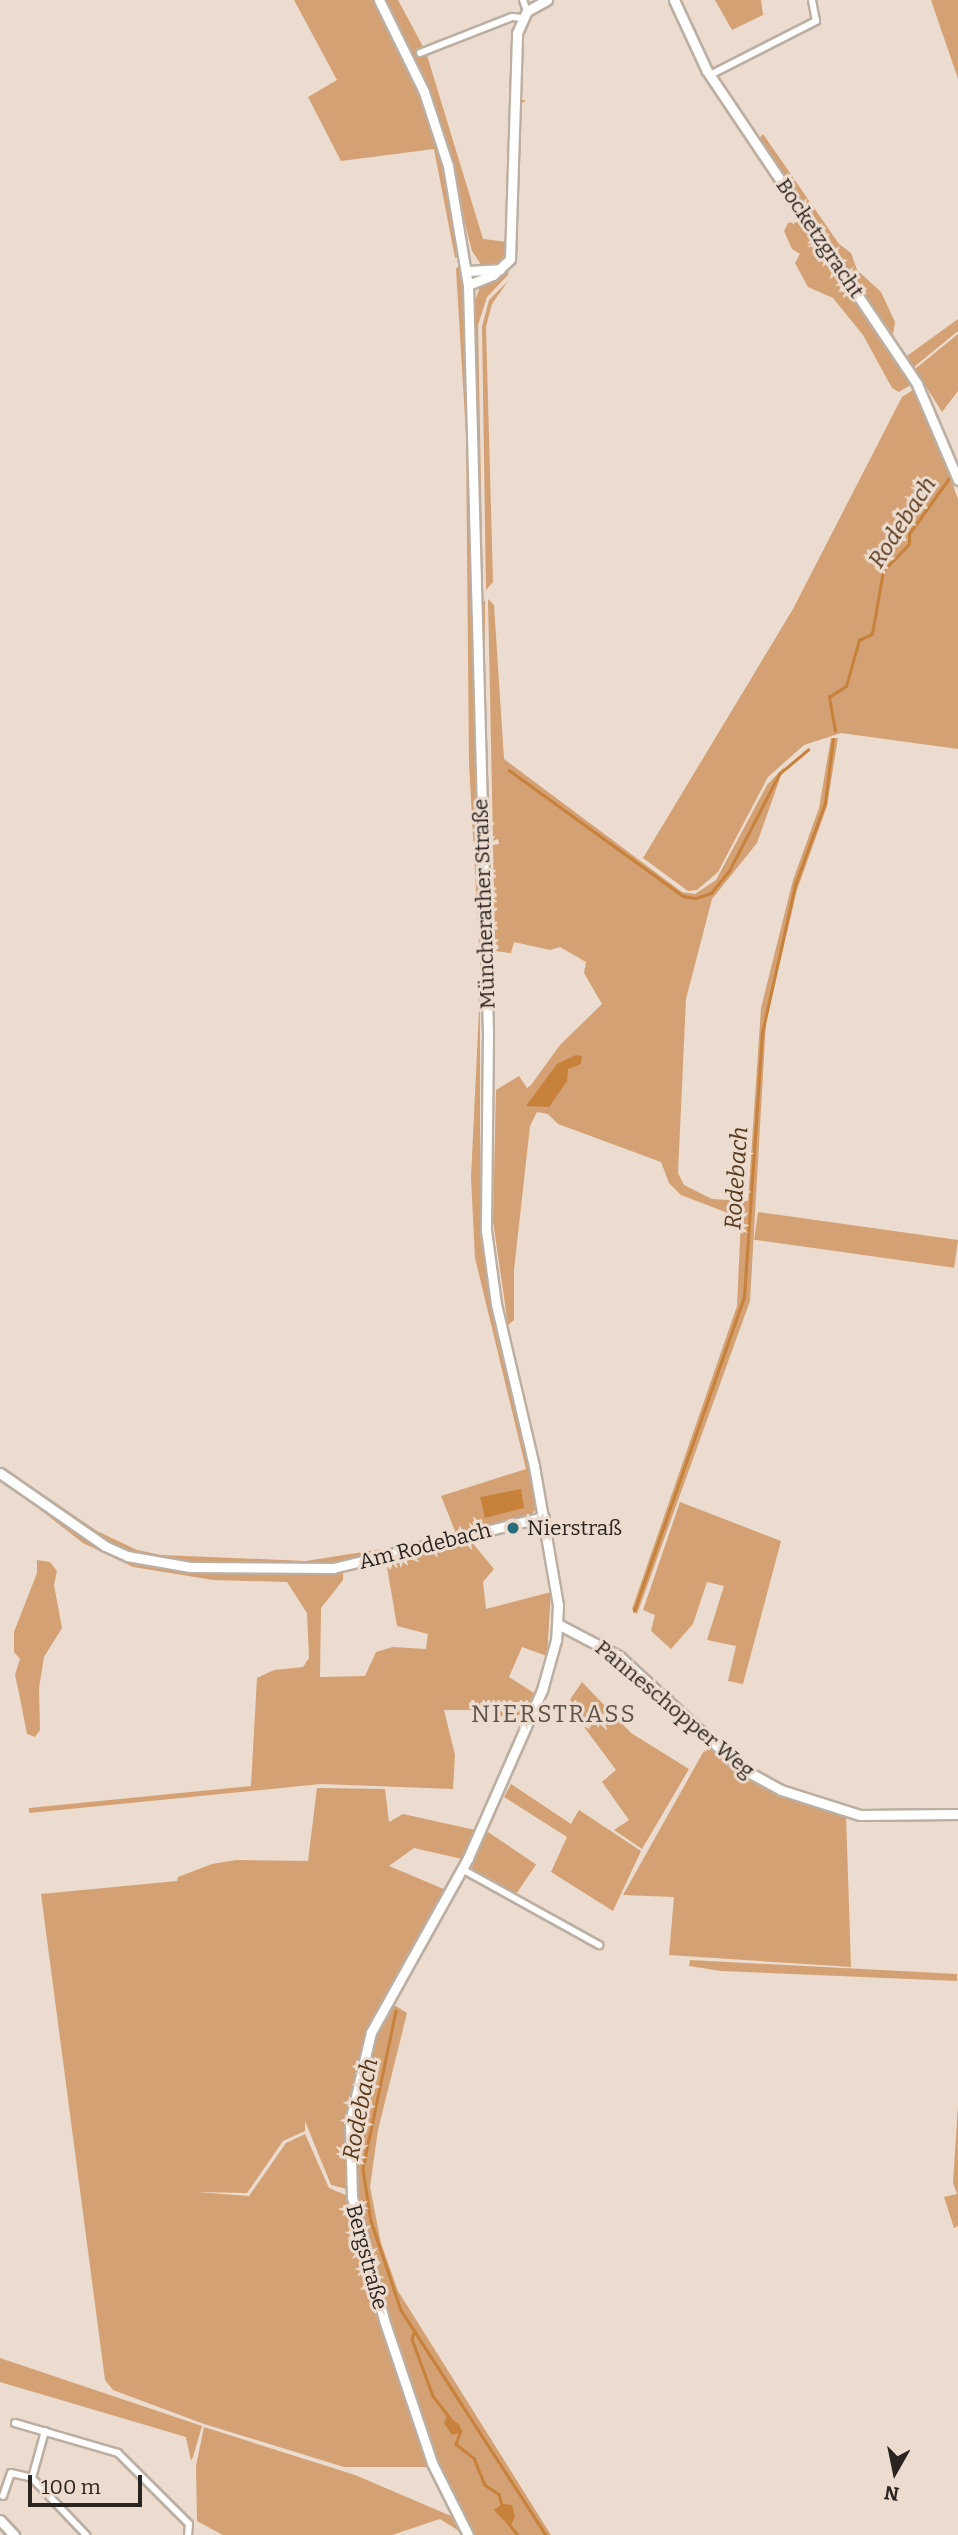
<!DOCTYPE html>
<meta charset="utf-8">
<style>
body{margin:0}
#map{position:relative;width:958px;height:2535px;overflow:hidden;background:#ecdccf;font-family:Bitter,serif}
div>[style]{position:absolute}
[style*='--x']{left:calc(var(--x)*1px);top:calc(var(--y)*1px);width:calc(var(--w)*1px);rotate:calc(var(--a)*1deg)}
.green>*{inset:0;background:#d3a173;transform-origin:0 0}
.water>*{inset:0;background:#c7813b}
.stream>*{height:2.5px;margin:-1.25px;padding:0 1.25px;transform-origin:1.25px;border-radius:1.25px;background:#c7813b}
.roads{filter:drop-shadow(2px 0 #bcaea1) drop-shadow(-2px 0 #bcaea1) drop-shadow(0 2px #bcaea1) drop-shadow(0 -2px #bcaea1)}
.street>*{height:6px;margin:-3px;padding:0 3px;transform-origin:3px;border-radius:3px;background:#fff}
.secondary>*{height:9px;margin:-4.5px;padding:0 4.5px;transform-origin:4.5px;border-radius:4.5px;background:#fff}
.dots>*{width:19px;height:19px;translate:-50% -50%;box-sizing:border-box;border:4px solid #ecdccf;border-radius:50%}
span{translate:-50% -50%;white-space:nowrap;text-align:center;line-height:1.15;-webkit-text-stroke:6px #ecdccf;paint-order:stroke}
.street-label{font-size:21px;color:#2a2420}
.poi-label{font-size:21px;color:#2a2420}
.left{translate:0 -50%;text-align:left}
.water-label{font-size:23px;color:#56381b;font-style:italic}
.quarter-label{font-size:24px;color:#5f5247;letter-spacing:2px}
.north{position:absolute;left:860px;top:2437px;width:70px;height:70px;-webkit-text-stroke:5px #ecdccf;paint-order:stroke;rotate:189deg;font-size:19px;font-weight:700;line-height:28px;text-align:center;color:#2a2420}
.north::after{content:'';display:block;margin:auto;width:24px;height:32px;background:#2a2420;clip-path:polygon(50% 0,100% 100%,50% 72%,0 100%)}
.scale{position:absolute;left:28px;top:2475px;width:114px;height:32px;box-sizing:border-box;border:4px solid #2a2420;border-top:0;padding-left:9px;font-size:21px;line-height:24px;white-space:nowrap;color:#2a2420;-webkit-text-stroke:5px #ecdccf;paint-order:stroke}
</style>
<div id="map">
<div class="green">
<div style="clip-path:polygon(294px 0,375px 0,428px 113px,441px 155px,461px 255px,455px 258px,434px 149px,341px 161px,308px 97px,337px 80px)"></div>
<div style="clip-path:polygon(384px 0,398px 0,426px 52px,483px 239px,508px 242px,507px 257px,498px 264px,482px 266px,472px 251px,441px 128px,419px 70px)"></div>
<div style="clip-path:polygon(715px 0,761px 0,763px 15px,732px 30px)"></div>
<div style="clip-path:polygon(931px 0,958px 0,958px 79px,956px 73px)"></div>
<div style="clip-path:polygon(522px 100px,526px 100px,521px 104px,515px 269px,518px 107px)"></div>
<div style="clip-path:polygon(763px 134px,839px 244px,851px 253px,857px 270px,881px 292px,895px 322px,893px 335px,771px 159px,760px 137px)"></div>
<div style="clip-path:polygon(803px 221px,914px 383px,899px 392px,892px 388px,863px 335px,833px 298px,808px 287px,795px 263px,800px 254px,792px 249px,784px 231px,788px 223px)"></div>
<div style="clip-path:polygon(460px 264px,464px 279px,481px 981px,469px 763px,466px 435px,456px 269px)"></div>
<div style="clip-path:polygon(509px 265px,508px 275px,487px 297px,478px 325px,483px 587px,475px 301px,480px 287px)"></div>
<div style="clip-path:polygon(508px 281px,492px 304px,486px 327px,493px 582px,486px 590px,482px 327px,489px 300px)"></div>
<div style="clip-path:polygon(958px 319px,958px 331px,914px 367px,907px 356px)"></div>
<div style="clip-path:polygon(958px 334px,958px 391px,942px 412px,915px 369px)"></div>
<div style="clip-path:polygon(916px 388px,958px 499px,958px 749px,841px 733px,804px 745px,768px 777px,718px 872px,697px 890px,688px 891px,643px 858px,793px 609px,902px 397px)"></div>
<div style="clip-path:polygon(488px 599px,494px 605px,504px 759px,682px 892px,695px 894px,716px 880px,767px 785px,784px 767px,757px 843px,712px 899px,686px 999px,678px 1173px,684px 1185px,712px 1199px,748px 1201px,761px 1008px,793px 880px,819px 808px,831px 738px,838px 738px,827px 806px,797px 890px,766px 1022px,750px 1301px,637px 1614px,632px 1609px,737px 1306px,741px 1218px,681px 1195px,669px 1183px,661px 1162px,558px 1124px,548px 1114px,537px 1112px,530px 1126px,514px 1270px,514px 1320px,508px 1325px,493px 1221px,496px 1090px,519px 1076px,527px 1088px,531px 1085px,560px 1045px,602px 1004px,584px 973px,586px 962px,560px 947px,550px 950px,514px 942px,511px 953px,495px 951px,493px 845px,499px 844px,498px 839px,493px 841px)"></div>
<div style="left:483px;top:601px;width:2px;height:239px"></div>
<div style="clip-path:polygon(490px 846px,492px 949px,487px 847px)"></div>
<div style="clip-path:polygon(493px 962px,494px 1043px,494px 1078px,490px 963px)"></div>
<div style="clip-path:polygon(480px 989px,480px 1233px,489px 1293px,538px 1506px,531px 1515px,457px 1536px,441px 1496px,526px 1469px,475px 1258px,471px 1178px)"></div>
<div style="left:758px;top:1212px;width:202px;height:28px;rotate:8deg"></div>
<div style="clip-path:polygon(6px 1469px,97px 1531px,137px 1550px,161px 1555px,306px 1561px,439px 1540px,325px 1565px,190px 1563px,140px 1556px,96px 1537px,0 1470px)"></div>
<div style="clip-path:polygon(680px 1502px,781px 1541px,743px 1684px,728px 1681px,736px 1646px,707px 1640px,724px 1586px,707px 1582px,693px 1624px,671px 1649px,651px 1631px,655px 1615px,643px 1610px)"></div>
<div style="clip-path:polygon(38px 1508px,100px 1546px,141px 1563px,266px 1573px,343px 1569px,343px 1580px,321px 1608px,320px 1677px,365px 1676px,376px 1652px,393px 1647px,426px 1649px,428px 1634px,397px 1626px,386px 1561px,470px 1540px,494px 1569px,483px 1582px,486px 1609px,551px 1592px,547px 1656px,522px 1647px,509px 1677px,534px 1693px,521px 1725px,493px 1719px,492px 1710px,444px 1710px,455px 1755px,453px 1789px,321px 1784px,29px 1813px,29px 1808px,251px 1786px,257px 1678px,274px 1670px,303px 1667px,309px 1658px,307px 1613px,287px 1582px,213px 1580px,133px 1567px,83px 1543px)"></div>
<div style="clip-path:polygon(37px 1560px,50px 1562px,57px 1571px,54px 1585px,62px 1628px,44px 1657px,39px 1688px,40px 1730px,35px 1737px,27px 1734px,19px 1693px,15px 1675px,20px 1659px,14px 1652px,14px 1632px,37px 1573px)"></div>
<div style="clip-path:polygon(582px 1682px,631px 1733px,689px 1769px,642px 1849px,614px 1830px,629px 1820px,602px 1782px,616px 1770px,567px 1704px)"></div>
<div style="clip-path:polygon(705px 1749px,716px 1749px,805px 1802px,846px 1815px,851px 1967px,669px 1955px,674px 1897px,623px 1895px)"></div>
<div style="clip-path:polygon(511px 1784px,571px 1824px,579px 1810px,641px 1851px,613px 1911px,551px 1872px,567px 1837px,504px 1797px)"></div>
<div style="clip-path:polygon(317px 1788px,385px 1789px,389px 1822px,403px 1814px,475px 1830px,462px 1859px,414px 1848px,389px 1866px,446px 1890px,386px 2000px,407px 2013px,378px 2130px,370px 2187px,381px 2243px,398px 2291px,551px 2535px,473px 2535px,467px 2525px,422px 2422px,363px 2233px,355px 2191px,331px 2185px,305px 2121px,305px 2131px,283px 2141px,247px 2193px,196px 2192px,249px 2196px,286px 2143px,305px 2134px,329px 2188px,348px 2196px,369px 2284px,431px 2467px,344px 2467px,204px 2424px,113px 2390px,105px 2380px,41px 1894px,177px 1881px,178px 1877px,212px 1864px,236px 1860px,308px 1861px)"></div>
<div style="left:488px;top:1832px;width:58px;height:42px;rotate:34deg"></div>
<div style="clip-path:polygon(690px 1960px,957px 1974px,957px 1981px,721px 1971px,689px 1966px)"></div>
<div style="clip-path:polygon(958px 2105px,958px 2226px,954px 2228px,944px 2197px,957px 2194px,953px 2183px)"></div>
<div style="clip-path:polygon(0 2358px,202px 2426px,193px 2457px,191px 2461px,186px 2437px,0 2382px)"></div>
<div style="clip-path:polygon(204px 2427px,355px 2475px,451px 2516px,459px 2531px,440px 2519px,392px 2535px,223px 2535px,197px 2521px,196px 2466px)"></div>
</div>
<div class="water">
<div style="clip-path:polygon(576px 1055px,582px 1056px,581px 1064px,568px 1069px,567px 1081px,549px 1107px,526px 1106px,557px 1064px)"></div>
<div style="clip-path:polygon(521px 1489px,524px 1508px,485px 1518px,480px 1497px)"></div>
<div style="clip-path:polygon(447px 2416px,459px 2424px,462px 2432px,452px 2435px,444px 2423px)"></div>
<div style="clip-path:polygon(502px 2504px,512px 2505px,515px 2517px,510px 2527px,494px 2510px)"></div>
</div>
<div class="stream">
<div style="--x:835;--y:731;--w:35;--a:-100"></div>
<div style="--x:829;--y:697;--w:20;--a:-33"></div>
<div style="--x:846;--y:686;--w:48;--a:-74.2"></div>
<div style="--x:859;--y:640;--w:14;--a:-25"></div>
<div style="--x:872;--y:634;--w:64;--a:-80.1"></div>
<div style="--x:883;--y:571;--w:37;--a:-46"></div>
<div style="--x:909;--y:544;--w:10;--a:-90"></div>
<div style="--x:909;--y:534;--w:70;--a:-54.3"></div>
<div style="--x:509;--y:770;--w:215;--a:35.9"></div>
<div style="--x:683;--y:896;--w:13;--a:9"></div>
<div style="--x:696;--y:898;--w:16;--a:-18"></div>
<div style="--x:711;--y:893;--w:28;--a:-51"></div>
<div style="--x:729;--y:871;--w:109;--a:-62.7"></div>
<div style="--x:779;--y:774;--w:38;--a:-40"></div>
<div style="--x:634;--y:1611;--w:333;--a:-70.7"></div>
<div style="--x:744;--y:1297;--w:265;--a:-86.1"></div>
<div style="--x:762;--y:1033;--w:152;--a:-77.4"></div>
<div style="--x:795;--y:885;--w:87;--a:-69.9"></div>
<div style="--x:825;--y:803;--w:64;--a:-82.9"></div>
<div style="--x:396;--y:2011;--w:161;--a:101.8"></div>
<div style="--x:363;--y:2169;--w:53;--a:81.3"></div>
<div style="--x:371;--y:2221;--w:94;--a:71.4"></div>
<div style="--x:401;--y:2310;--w:268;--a:57.2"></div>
<div style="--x:415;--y:2330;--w:9;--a:108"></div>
<div style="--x:412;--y:2339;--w:61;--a:69.8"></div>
<div style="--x:433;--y:2396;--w:28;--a:52"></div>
<div style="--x:461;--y:2431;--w:14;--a:111"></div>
<div style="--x:456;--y:2444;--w:23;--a:38"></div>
<div style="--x:474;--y:2458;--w:29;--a:68"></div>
<div style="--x:485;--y:2485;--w:17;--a:33"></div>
<div style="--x:499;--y:2494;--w:11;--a:75"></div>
<div style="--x:509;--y:2524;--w:14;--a:51"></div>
</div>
<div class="roads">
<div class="street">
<div style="--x:523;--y:0;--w:12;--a:70"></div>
<div style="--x:420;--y:53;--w:99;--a:-21.4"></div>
<div style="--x:512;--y:17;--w:10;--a:6"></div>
<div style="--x:710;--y:75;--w:119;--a:-27"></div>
<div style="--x:816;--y:21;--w:21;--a:-101"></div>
<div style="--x:462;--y:1869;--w:157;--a:29"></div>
<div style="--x:15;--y:2423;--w:107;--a:16.2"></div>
<div style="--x:118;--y:2453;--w:100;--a:45"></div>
<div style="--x:189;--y:2524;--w:11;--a:95"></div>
<div style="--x:45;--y:2431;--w:49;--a:105.5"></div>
<div style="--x:32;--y:2478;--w:79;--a:46.5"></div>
<div style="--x:3;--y:2496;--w:24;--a:-71"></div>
<div style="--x:11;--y:2473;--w:22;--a:13"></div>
</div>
<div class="secondary">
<div style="--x:379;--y:0;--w:102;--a:63.9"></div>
<div style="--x:424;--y:92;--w:78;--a:72"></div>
<div style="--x:448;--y:166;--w:121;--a:80.5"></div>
<div style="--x:468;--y:285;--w:747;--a:88.47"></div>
<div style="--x:488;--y:1032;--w:198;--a:90.6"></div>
<div style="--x:486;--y:1230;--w:75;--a:82.3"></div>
<div style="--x:496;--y:1304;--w:166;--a:76.8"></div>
<div style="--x:534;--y:1466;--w:141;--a:80.2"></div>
<div style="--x:558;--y:1605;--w:35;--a:93"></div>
<div style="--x:556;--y:1640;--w:52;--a:105.6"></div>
<div style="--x:542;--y:1690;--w:184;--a:113.8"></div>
<div style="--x:468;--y:1858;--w:199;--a:119.1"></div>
<div style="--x:371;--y:2032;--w:92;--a:103.1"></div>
<div style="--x:350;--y:2122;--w:75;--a:88.5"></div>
<div style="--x:352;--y:2197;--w:127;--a:75.4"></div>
<div style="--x:384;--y:2320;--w:151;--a:71.4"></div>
<div style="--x:432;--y:2463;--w:80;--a:63.4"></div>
<div style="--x:674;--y:0;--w:78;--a:65.1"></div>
<div style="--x:707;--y:71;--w:377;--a:56.1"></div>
<div style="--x:917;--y:384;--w:104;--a:66.9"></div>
<div style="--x:467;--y:271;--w:33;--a:-3"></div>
<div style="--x:468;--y:285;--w:27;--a:-22"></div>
<div style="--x:493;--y:275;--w:23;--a:-43"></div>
<div style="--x:510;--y:259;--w:226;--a:-88.2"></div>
<div style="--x:517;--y:33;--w:24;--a:-66"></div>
<div style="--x:527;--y:11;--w:23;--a:-29"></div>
<div style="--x:0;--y:1473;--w:128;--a:34.8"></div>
<div style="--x:105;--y:1546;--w:24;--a:24"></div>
<div style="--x:127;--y:1556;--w:64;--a:9.9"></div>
<div style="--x:190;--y:1567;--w:143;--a:0.4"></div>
<div style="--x:333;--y:1568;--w:217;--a:-13.6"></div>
<div style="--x:558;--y:1624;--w:69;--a:27.7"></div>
<div style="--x:619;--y:1656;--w:166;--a:42.6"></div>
<div style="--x:741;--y:1768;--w:46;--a:28.8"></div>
<div style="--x:781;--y:1790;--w:83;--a:17.6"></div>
<div style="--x:860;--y:1815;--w:98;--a:-0.6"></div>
<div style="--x:0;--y:2520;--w:21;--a:47"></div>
</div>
</div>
<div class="dots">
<div style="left:513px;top:1528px;background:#276d7b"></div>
</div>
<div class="street-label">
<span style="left:820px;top:238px;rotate:56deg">Bocketzgracht</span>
<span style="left:484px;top:904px;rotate:-92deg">Müncherather Straße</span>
<span style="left:425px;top:1546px;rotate:-14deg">Am Rodebach</span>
<span style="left:675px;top:1709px;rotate:40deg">Panneschopper Weg</span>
<span style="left:367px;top:2257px;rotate:75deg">Bergstraße</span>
</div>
<div class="poi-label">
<span class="left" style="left:527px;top:1528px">Nierstraß</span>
</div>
<div class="water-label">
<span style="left:902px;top:522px;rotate:-57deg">Rodebach</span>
<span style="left:736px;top:1178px;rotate:-86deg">Rodebach</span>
<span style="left:360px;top:2109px;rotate:-79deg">Rodebach</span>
</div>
<div class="quarter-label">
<span style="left:554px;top:1715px">NIERSTRASS</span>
</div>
<div class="north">N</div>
<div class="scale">100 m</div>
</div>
